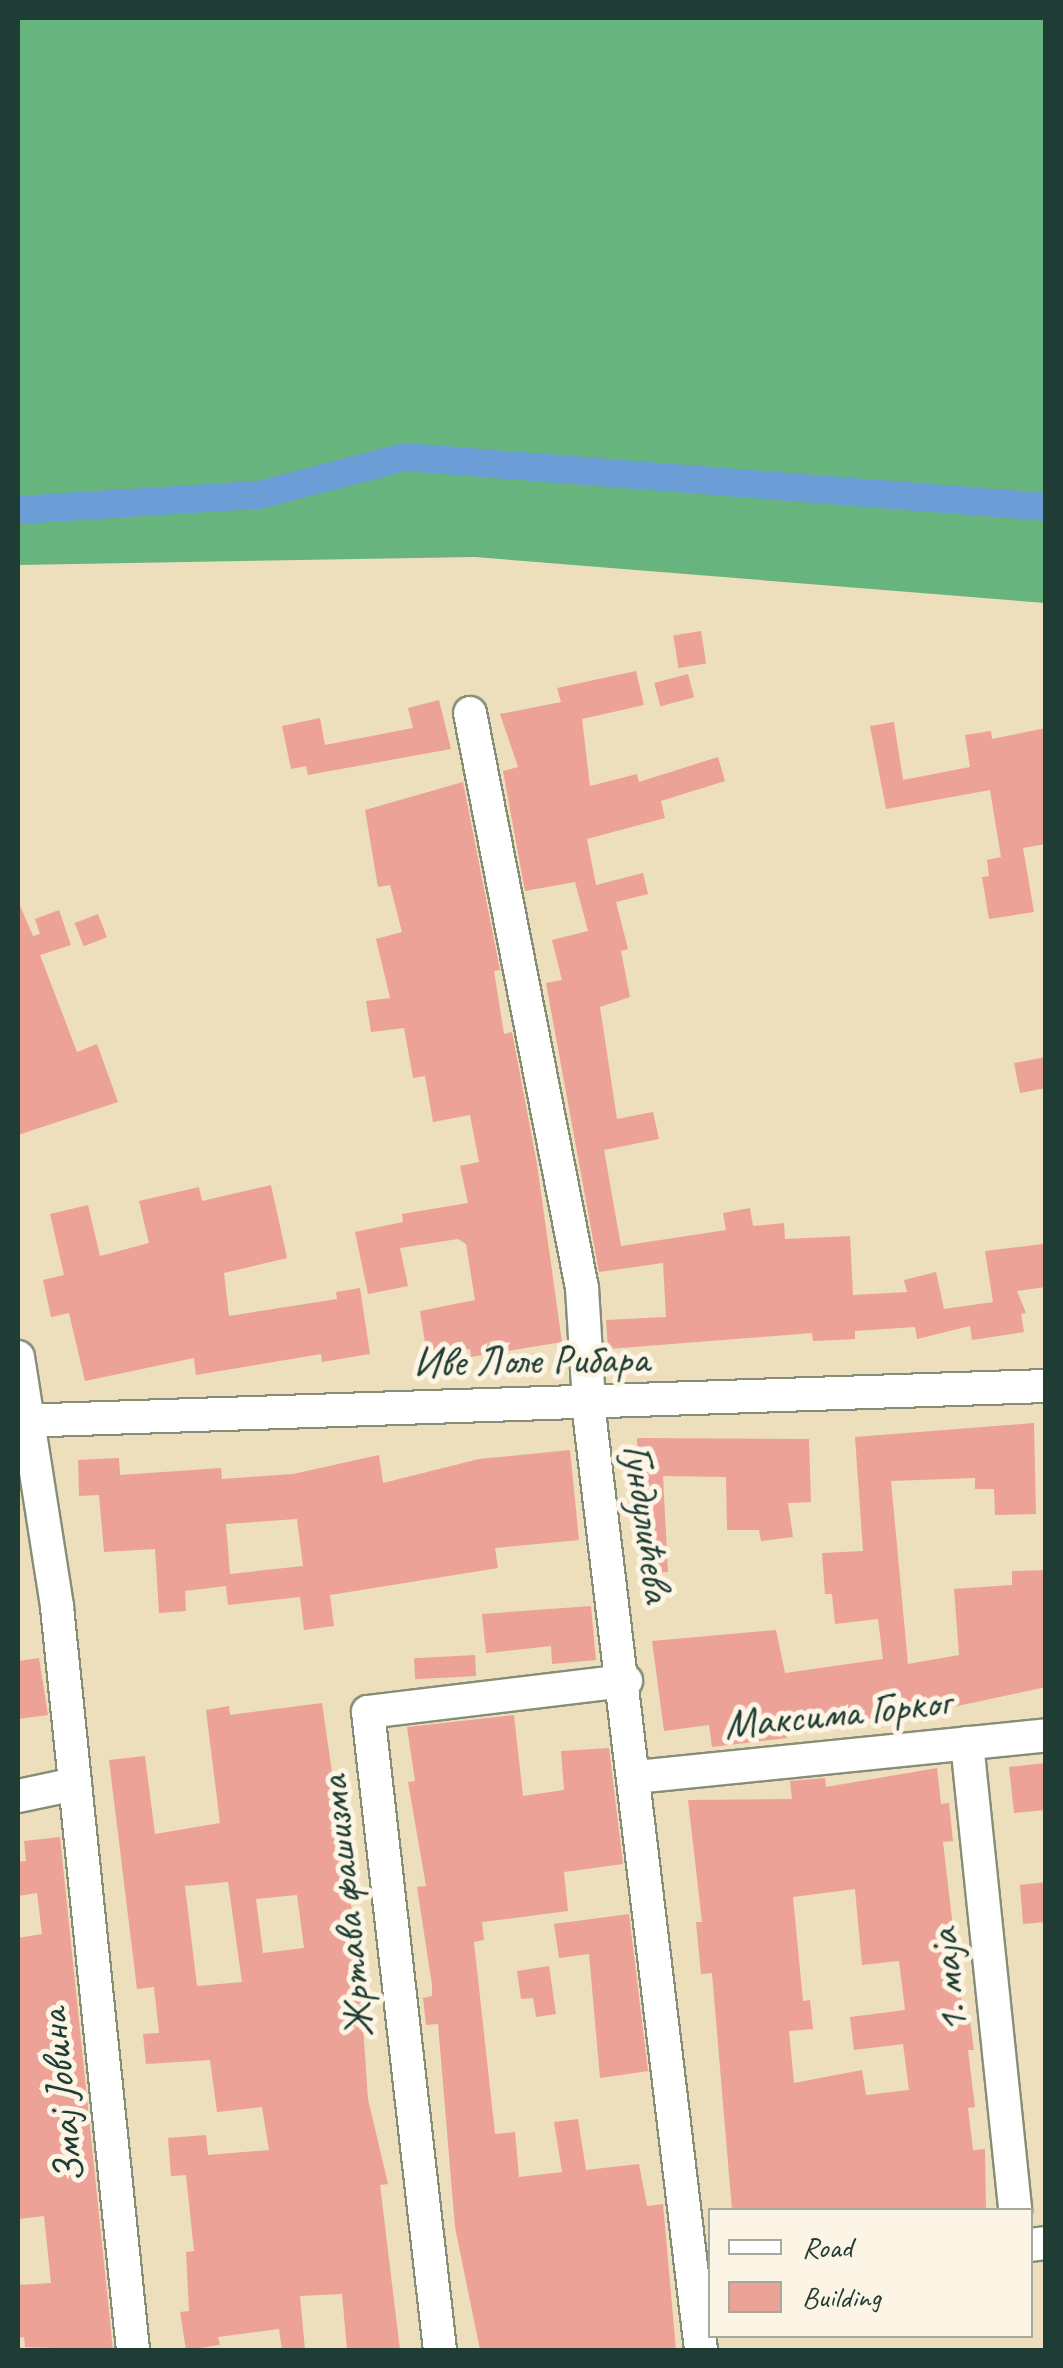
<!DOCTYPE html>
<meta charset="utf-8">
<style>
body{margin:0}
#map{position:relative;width:1063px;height:2368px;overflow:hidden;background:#eddebc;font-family:Caveat,sans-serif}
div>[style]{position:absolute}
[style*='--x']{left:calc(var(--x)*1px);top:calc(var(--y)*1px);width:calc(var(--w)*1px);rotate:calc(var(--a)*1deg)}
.forest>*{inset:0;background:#67b47e}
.canal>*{height:28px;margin:-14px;padding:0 14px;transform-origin:14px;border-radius:14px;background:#6b9ed6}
.building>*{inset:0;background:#eca297;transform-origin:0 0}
.roads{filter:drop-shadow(2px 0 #868e78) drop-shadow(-2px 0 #868e78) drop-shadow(0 2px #868e78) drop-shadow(0 -2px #868e78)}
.street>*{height:32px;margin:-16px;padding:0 16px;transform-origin:16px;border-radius:16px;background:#fff}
span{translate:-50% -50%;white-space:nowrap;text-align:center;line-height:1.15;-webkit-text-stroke:10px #fcf5e5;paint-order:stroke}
.street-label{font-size:42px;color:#1f3d34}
.frame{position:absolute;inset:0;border:20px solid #1f3d34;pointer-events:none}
.legend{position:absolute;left:708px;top:2208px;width:325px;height:130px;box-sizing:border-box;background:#fcf5e5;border:2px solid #a4ab9e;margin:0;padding:12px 18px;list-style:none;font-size:30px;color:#1f3d34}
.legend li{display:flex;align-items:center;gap:20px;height:50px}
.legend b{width:50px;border:2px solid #a4ab9e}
</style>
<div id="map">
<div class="forest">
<div style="clip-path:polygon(18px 18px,1045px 18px,1045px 603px,475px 557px,18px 565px)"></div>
</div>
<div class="canal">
<div style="--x:18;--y:510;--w:241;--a:-3.6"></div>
<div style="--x:259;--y:495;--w:151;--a:-14.6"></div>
<div style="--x:405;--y:457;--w:643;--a:4.46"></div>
</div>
<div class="building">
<div style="left:701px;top:631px;width:33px;height:28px;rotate:81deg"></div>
<div style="clip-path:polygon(636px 671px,644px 705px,582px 719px,590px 786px,637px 774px,639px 782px,718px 757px,725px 781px,661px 801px,665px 818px,587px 839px,596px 885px,643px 873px,648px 894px,616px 902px,628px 949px,621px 951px,630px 997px,600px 1007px,617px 1119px,653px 1112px,659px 1139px,604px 1150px,621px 1246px,726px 1230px,723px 1213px,750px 1208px,753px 1226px,784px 1223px,785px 1239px,850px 1236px,853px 1295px,907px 1292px,904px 1280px,936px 1272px,944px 1309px,993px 1302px,985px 1251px,1043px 1244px,1046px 1287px,1017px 1291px,1026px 1313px,1021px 1314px,1024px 1332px,972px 1340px,970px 1326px,917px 1339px,915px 1327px,855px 1331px,855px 1339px,813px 1341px,812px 1333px,608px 1349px,606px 1320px,666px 1317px,663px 1263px,599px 1272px,546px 983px,562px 980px,552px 940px,588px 931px,575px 882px,525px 891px,503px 771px,518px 767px,500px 714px,561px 702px,557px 688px)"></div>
<div style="left:688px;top:674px;width:24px;height:35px;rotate:75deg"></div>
<div style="clip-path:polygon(439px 700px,451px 749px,308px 775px,306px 766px,291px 769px,282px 726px,320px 718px,325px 745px,413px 728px,408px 708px)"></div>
<div style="clip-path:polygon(894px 722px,903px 780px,970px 767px,965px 735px,991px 731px,992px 739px,1046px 728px,1046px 844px,1023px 848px,1034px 912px,989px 919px,982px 877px,989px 876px,987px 860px,1001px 857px,990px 790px,886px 809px,870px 726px)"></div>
<div style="clip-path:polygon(463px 782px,500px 970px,494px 971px,504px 1034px,512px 1032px,537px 1164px,562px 1342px,471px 1357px,470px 1349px,427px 1355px,420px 1311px,475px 1300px,466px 1244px,458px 1239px,400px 1248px,408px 1286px,368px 1294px,355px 1232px,403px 1222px,402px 1214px,468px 1203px,460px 1166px,479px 1162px,470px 1115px,433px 1122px,425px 1076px,413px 1078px,404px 1028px,371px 1032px,366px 1001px,390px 998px,376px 939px,402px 932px,390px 885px,378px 887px,365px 810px)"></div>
<div style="clip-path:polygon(18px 901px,33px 936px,40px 934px,35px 919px,59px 910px,71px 945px,40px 955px,77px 1052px,97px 1044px,118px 1102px,18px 1135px)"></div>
<div style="left:98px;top:914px;width:25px;height:25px;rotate:69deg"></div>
<div style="clip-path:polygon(1046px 1057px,1046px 1088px,1020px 1093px,1014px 1063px)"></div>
<div style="clip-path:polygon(271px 1185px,287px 1258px,224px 1273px,229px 1316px,337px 1299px,336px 1292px,360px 1288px,370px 1354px,322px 1362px,321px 1354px,196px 1375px,194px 1358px,85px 1381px,69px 1313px,51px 1317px,43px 1280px,64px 1275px,50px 1214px,88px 1205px,100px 1256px,149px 1243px,139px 1201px,199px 1187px,202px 1201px)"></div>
<div style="clip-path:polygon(1034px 1423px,1036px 1514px,995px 1515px,994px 1489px,975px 1489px,975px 1478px,891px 1481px,908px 1664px,959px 1655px,954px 1589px,1012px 1585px,1012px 1571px,1046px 1570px,1046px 1687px,911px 1716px,785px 1724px,787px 1738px,712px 1747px,709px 1725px,664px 1731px,652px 1641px,776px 1630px,785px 1673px,883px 1659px,878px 1619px,835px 1624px,832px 1594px,825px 1594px,822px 1553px,863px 1551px,855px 1437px)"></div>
<div style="clip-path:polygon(637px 1438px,809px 1439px,811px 1502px,788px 1503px,793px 1537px,761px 1541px,759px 1530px,727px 1530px,726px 1477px,663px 1476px,668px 1572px,640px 1574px)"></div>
<div style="clip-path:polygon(evenodd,570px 1450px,579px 1540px,495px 1548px,498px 1568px,330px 1595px,334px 1626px,304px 1630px,300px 1597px,228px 1605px,226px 1586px,185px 1591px,186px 1611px,159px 1613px,155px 1549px,104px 1552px,99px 1495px,79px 1496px,78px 1460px,119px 1458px,120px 1475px,221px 1468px,222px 1479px,293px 1474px,379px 1455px,383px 1483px,479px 1459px,570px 1450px,297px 1519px,303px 1566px,230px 1574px,226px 1524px,297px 1519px)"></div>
<div style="clip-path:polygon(591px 1606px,596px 1660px,552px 1664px,551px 1646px,486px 1653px,482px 1614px)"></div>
<div style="left:475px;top:1655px;width:21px;height:61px;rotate:87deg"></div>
<div style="clip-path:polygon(39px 1658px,48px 1715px,18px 1719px,18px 1661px)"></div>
<div style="clip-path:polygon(evenodd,322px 1703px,358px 1953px,368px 2099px,388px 2184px,380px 2185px,400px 2350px,347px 2350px,342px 2294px,300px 2296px,305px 2350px,282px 2350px,279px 2329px,218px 2337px,220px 2345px,186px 2350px,180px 2312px,189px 2311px,186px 2252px,194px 2251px,186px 2175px,171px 2176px,168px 2138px,206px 2135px,208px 2155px,269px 2150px,262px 2107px,217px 2112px,210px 2060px,146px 2064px,143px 2034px,159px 2033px,154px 1987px,137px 1989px,109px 1760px,145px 1756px,155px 1834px,220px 1823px,206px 1710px,229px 1706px,230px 1715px,322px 1703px,228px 1882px,242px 1982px,197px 1986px,185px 1886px,228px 1882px,322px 1703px,297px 1895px,304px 1948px,263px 1953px,256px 1899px,297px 1895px)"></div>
<div style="clip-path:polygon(514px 1715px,523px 1796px,564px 1790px,561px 1751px,609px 1748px,623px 1864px,564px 1872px,568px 1911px,482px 1922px,484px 1940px,474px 1942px,495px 2134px,515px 2132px,519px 2177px,562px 2172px,554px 2122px,578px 2119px,586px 2170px,639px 2164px,647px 2206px,663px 2204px,676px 2350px,480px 2350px,455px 2227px,438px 2024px,426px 2025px,423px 1998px,432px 1996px,432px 1985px,417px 1887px,426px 1886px,408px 1782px,415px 1781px,407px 1727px)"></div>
<div style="clip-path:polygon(1046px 1763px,1046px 1810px,1014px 1813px,1009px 1767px)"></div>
<div style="clip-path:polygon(evenodd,937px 1768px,941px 1804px,949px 1803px,953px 1841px,943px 1842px,963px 2014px,969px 2013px,974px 2050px,968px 2050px,975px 2107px,968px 2108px,973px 2150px,985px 2149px,986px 2210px,732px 2210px,712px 1973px,701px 1974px,696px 1922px,702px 1922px,688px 1800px,792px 1799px,790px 1781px,825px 1778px,826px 1787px,937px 1768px,855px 1889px,862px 1965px,899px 1961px,905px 2010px,850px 2017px,854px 2050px,903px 2044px,909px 2090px,866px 2095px,862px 2070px,794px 2083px,789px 2031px,813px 2029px,810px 2000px,803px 2001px,793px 1897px,855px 1889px)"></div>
<div style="clip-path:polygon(60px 1837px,113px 2350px,25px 2347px,24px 2337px,18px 2338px,18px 2285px,51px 2283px,44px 2216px,18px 2219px,18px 1938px,42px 1934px,37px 1893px,18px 1896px,18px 1862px,26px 1861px,24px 1841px)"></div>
<div style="clip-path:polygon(1046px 1882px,1046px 1922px,1023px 1924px,1020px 1885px)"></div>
<div style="clip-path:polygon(629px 1914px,648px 2071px,600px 2078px,589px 1954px,559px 1958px,554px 1924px)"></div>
<div style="clip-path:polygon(549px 1966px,556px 2014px,536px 2017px,533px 1998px,521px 1999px,517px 1971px)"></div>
</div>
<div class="roads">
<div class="street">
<div style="--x:470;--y:713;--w:586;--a:78.98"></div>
<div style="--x:582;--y:1288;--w:132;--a:86.5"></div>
<div style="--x:590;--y:1420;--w:937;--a:83.19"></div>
<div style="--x:18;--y:1357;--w:253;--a:81.1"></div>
<div style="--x:57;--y:1607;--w:747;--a:84.16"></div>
<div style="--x:18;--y:1421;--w:1029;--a:-1.95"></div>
<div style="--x:967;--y:1743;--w:469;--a:84.1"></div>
<div style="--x:636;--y:1777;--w:412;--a:-5.8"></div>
<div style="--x:18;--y:1796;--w:58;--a:-11.9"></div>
<div style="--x:1030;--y:2245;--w:16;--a:-7"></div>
<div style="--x:440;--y:2350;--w:642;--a:-96.44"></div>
<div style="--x:368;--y:1712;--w:260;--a:-6.9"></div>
</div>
</div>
<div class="street-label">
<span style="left:531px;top:1361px;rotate:-1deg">Иве Лоле Рибара</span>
<span style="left:647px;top:1523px;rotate:82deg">Гундулићева</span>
<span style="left:837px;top:1714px;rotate:-6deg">Максима Горког</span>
<span style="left:347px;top:1907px;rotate:-96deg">Жртава фашизма</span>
<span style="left:949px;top:1981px;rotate:-96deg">1. маја</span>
<span style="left:62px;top:2096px;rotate:-96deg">Змај Јовина</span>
</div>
<div class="frame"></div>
<ul class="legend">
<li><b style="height:12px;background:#fff"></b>Road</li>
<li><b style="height:28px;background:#eca297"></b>Building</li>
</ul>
</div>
